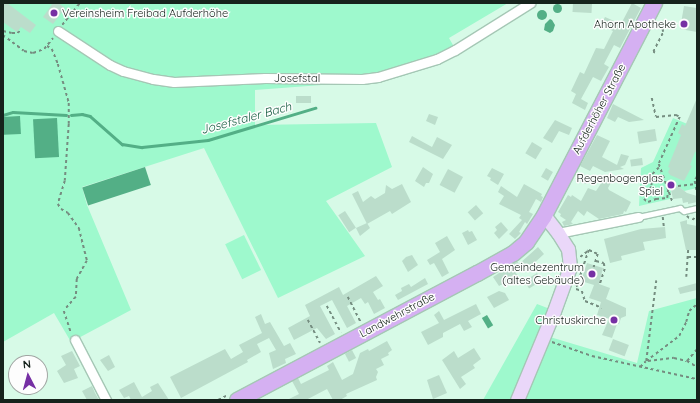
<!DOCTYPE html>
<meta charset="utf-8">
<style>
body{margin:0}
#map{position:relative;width:700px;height:403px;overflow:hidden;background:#d7fae7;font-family:Quicksand,sans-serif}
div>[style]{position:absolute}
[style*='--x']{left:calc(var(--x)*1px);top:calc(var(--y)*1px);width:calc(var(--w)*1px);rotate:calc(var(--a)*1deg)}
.green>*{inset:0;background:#9ef9cd;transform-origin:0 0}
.water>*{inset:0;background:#53af86;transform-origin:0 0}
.round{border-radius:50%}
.stream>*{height:2.5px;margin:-1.25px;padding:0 1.25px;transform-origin:1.25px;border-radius:1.25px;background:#53af86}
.building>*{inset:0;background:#bbddcb;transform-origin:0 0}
.path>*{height:1.5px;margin-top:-0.75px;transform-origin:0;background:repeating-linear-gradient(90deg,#758d80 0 3px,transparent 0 6px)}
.roads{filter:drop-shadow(1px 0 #a5c7b5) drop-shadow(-1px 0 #a5c7b5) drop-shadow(0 1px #a5c7b5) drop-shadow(0 -1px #a5c7b5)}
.service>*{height:4.5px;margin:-2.25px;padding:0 2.25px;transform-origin:2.25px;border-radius:2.25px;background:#fff}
.minor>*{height:9px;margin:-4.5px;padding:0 4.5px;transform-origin:4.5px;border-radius:4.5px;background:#fff}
.secondary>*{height:13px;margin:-6.5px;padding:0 6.5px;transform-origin:6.5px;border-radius:6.5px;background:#ead7f9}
.primary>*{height:15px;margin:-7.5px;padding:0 7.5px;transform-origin:7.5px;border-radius:7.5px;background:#d5b0f2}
.dots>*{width:11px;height:11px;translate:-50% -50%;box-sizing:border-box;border:2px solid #fdfdfd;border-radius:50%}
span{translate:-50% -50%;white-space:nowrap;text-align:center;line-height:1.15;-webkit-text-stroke:3px #fdfdfd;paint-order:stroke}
.poi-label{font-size:11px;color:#16231c}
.left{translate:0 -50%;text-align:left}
.right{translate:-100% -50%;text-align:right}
.street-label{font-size:11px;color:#16231c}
.water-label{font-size:12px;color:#125a3e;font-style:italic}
.frame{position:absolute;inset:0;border:4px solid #16231c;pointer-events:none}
.north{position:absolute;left:8px;top:355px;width:40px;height:40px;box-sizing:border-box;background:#fdfdfd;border:1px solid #a1a6a3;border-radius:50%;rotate:354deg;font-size:11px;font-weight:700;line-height:16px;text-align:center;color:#16231c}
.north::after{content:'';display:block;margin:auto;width:14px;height:18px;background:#7630a4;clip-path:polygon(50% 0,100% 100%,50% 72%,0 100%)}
</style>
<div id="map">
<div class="green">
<div style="clip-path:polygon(3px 3px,508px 3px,449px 38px,458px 54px,403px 76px,348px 83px,255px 90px,255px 125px,376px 123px,392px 167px,326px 201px,365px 256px,278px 298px,204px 148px,82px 187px,87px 205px,131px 310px,71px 342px,54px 313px,3px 342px)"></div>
<div style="clip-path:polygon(673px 118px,697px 128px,697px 188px,684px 191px,678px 186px,671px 190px,670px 199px,639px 206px,641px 168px,653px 162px)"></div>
<div style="left:244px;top:235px;width:39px;height:21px;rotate:64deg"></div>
<div style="clip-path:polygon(697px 298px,697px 400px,483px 400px,537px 304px,550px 309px,540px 334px,637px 363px,649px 311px)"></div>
</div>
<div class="water">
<div class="round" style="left:552.5px;top:3.5px;width:9px;height:9px"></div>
<div class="round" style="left:537px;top:10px;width:10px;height:10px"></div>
<div style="clip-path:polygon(550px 19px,552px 20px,555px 25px,553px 31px,550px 33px,544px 30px,545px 24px)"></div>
<div style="left:20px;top:116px;width:18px;height:17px;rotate:87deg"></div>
<div style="left:57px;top:118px;width:39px;height:24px;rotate:87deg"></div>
<div style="left:145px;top:167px;width:19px;height:66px;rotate:72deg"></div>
<div style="left:487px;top:315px;width:12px;height:6px;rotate:59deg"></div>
</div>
<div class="stream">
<div style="--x:3;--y:115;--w:10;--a:-17"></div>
<div style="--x:13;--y:112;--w:53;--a:3.2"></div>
<div style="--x:71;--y:115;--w:11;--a:-5"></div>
<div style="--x:82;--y:114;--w:8;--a:14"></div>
<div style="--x:90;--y:116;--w:43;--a:41.2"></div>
<div style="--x:122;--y:144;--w:20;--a:9"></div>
<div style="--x:142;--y:147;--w:66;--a:-6.1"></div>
<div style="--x:208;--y:140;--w:112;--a:-16.7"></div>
</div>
<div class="building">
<div style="clip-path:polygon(3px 3px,7px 3px,36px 25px,30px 33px,21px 27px,17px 32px,3px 22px)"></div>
<div style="clip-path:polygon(53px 3px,58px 3px,65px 8px,53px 24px,43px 17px)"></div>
<div style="left:573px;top:3px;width:19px;height:9px;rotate:3deg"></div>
<div style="clip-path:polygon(632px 3px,641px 8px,620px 48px,614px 45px,604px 64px,609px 67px,601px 81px,593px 77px,581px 99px,588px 103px,585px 110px,572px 103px,576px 94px,571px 91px,580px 72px,584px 74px,596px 48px,604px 49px,613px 31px,601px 25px,605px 17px,621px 24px)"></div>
<div style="clip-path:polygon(684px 6px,697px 8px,697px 32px,680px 29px)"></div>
<div style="left:311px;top:96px;width:7px;height:15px;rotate:90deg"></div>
<div style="clip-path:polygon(697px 98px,697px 152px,695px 152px,690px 165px,692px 166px,684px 181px,670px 175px,668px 172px,670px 168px,668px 167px,681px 135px,678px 133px,682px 124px,685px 126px)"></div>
<div style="clip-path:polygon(613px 104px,644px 120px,629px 122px,618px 117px,615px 122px,607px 118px)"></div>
<div style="clip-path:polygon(429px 114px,438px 117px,435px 125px,426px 121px)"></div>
<div style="clip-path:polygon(555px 120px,572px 128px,569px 135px,559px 131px,552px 143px,543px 138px)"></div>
<div style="left:655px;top:129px;width:12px;height:18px;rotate:81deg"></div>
<div style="clip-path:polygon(597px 135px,610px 141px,602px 157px,617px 165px,621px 154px,629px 156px,625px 165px,620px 167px,624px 169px,605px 172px,593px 166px,590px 171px,580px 166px)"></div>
<div style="clip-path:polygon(412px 136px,432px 147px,437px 137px,452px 145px,443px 159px,409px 142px)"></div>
<div style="left:532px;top:142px;width:12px;height:13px;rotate:31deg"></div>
<div style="left:642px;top:158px;width:7px;height:12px;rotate:82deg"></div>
<div style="clip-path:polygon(423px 167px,433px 174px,429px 183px,426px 183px,424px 187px,415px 181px)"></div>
<div style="clip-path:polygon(492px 168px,504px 174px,498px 185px,490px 180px,491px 178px,487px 176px)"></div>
<div style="left:546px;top:168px;width:8px;height:10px;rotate:30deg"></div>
<div style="left:448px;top:169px;width:17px;height:18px;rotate:28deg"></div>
<div style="clip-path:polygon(583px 174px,589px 178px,586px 184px,580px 181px)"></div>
<div style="clip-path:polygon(606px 176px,613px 179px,608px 188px,609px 190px,631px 202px,626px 212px,624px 211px,623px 214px,599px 219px,587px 211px,584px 216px,578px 211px,571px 222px,573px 224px,564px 226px,562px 222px,566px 220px,560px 216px,561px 214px,558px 212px,568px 195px,571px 197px,572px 195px,581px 201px,588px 188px,596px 191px)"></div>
<div style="clip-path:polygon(402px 184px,411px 202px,392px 214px,390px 211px,367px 224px,352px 194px,358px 191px,363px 202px,371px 196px,375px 199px,385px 193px,386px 185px,392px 189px)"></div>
<div style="clip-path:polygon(524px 184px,542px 194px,541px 196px,543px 197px,541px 202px,536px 199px,529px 212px,533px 214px,527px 224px,525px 222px,519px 232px,521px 233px,515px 239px,509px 234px,522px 220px,519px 218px,521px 215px,499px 204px,504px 196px,498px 192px,501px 186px,517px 197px)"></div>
<div style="clip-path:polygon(678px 186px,687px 193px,697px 196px,697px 202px,688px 204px,688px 202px,683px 203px,682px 198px,673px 199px,671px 190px)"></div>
<div style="left:476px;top:205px;width:11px;height:11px;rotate:49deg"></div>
<div style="left:345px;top:211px;width:20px;height:8px;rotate:57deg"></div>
<div style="clip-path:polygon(687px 220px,687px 224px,697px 226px,697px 250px,686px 250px,680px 222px)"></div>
<div style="clip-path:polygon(501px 222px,508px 230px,499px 239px,494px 233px,497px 230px,495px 227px)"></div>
<div style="clip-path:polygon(367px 223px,370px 228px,360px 236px,356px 228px)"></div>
<div style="clip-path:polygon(665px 227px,666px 238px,643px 242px,645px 250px,621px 256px,622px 260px,610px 263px,604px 239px,641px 229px)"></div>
<div style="clip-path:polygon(468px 230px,469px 232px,472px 231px,477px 240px,468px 245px,462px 233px)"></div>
<div style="clip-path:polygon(447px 236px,455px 250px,442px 259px,449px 273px,442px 277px,434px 263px,430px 265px,427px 260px,440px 252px,435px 243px)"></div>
<div style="clip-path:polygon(538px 247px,544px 254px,531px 266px,529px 264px,515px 272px,518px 276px,499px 286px,493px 277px,517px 261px,519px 264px)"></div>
<div style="clip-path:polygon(412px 255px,418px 265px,408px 272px,402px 261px,406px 257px)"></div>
<div style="clip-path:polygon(587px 263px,603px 268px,599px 284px,610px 288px,606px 299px,626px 308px,626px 316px,621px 318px,619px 324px,617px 324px,612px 338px,602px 335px,609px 319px,597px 315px,601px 302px,589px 298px,594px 285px,581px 281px)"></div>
<div style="left:537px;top:273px;width:9px;height:15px;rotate:58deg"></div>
<div style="clip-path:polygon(376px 276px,383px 286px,373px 292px,378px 300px,380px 299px,385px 308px,374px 314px,368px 302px,365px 304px,361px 298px,347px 306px,356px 323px,347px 328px,332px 300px,320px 306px,335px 334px,326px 339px,317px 328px,294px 340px,288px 328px,310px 316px,305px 305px,339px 287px,343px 295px)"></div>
<div style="clip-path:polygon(425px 278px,428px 284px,398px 300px,395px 295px,402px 291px,401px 288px,409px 284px,411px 287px)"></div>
<div style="clip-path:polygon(697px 283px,697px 290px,680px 294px,678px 288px)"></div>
<div style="clip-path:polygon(499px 291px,505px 293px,509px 300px,494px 308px,487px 297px)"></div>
<div style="clip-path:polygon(476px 304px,481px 314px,468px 321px,472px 327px,464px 331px,460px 324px,443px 333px,443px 337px,428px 345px,421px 332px,439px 323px,434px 315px,439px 311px,444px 320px)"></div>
<div style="clip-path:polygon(261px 314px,265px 324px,270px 322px,284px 346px,290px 343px,296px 354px,285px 359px,286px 363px,273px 369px,269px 353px,276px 350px,269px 338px,257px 344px,261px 352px,247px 360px,248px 362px,181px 398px,170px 377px,225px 349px,231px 359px,243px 352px,239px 345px,262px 333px,255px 317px)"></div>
<div style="left:613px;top:339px;width:17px;height:12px;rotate:21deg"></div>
<div style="clip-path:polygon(387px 341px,392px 350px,388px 353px,389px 355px,381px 359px,384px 365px,376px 369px,378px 372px,376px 377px,377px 380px,346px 394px,347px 396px,340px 400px,333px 400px,327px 389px,306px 400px,287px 400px,299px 394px,292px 381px,298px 378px,301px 384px,329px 370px,327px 366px,333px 362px,342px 380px,353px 374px,360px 353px,368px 349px,369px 351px)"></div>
<div style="clip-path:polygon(474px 348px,481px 359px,473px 365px,475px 368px,461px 377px,466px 384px,460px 389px,442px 360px,454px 351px,458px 358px)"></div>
<div style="left:352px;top:350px;width:9px;height:8px;rotate:63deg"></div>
<div style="clip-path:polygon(72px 351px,80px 366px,74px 369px,78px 378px,64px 383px,57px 371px,66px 365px,61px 356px)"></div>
<div style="clip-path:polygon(109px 355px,115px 367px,108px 371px,100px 360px)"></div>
<div style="clip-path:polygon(439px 375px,447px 393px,433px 399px,427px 380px)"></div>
<div style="clip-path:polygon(134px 382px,142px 397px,152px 391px,150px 387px,158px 383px,169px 400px,131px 400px,129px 396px,124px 398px,119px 390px)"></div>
<div style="clip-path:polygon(92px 386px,95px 393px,99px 400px,87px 400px,82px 391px)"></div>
</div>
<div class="path">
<div style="--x:62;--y:25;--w:28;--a:-51"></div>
<div style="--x:3;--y:31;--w:9;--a:13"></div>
<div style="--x:12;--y:33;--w:5;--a:0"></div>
<div style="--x:17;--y:33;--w:4;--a:-34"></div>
<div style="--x:3;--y:35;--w:26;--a:37"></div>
<div style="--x:24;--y:51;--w:9;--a:13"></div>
<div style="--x:33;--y:53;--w:12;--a:-20"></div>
<div style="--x:44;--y:49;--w:14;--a:-51"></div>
<div style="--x:47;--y:46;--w:6;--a:31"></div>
<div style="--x:52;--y:49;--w:16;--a:68"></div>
<div style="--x:58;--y:64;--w:41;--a:74.2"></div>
<div style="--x:69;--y:103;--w:21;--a:90"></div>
<div style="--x:69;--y:124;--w:57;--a:94"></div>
<div style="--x:65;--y:181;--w:24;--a:107"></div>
<div style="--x:58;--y:204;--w:6;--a:59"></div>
<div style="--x:61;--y:209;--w:8;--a:30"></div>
<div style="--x:68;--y:213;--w:19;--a:54"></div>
<div style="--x:79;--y:228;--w:34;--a:76"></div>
<div style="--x:87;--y:261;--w:21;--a:119"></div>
<div style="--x:77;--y:279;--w:18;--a:93"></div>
<div style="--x:76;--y:297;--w:18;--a:131"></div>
<div style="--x:64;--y:311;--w:22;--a:72"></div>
<div style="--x:655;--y:53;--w:2;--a:-153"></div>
<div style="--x:653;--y:52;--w:22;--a:-63"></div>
<div style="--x:663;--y:32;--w:7;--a:-106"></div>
<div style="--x:661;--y:25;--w:4;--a:-153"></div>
<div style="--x:652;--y:98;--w:19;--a:78"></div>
<div style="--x:656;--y:117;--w:20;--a:-6"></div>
<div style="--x:676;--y:115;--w:4;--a:27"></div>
<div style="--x:680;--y:117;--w:51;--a:114.1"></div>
<div style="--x:659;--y:164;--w:41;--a:70.3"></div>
<div style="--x:659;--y:168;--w:11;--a:135"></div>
<div style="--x:651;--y:176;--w:11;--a:85"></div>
<div style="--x:652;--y:187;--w:9;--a:139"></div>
<div style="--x:645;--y:193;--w:6;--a:99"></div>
<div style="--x:644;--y:199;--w:5;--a:37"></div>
<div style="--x:648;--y:202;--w:9;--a:-21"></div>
<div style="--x:656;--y:199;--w:11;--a:-5"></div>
<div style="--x:667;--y:198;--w:9;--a:-84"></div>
<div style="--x:697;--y:177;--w:4;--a:117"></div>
<div style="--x:695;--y:181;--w:11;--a:80"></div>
<div style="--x:678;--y:186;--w:18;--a:-6"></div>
<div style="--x:687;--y:216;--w:6;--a:39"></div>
<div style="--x:692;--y:220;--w:6;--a:-39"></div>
<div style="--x:663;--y:217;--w:10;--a:84"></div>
<div style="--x:589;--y:250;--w:10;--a:24"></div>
<div style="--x:598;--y:254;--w:14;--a:107"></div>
<div style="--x:580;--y:257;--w:11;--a:-38"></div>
<div style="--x:589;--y:250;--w:41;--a:108.4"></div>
<div style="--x:576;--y:289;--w:6;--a:18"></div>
<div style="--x:582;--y:291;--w:10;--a:73"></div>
<div style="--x:585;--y:301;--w:18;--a:22"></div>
<div style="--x:688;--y:257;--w:9;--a:0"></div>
<div style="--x:596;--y:261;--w:8;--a:14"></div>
<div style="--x:604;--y:263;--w:6;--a:81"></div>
<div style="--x:605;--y:269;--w:16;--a:108"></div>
<div style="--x:686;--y:277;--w:27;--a:-86"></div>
<div style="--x:348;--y:297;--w:28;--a:63"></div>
<div style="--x:327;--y:306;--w:30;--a:62"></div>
<div style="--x:308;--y:320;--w:26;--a:62"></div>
<div style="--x:552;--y:342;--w:42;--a:19.3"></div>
<div style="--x:592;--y:356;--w:107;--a:12.4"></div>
<div style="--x:646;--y:361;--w:41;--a:-37.1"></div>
<div style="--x:679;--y:336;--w:16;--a:-63"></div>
<div style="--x:686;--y:322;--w:11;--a:-75"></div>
<div style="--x:689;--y:311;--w:11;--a:-41"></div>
<div style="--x:648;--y:361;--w:26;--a:-7"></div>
<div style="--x:674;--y:358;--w:13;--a:13"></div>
<div style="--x:687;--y:361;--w:12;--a:31"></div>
<div style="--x:687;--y:361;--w:16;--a:-50"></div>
<div style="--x:640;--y:367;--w:8;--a:-45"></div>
<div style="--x:646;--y:361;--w:81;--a:-82.9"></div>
<div style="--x:218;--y:400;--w:9;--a:-27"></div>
</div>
<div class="roads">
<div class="service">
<div style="--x:638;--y:217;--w:43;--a:-12.1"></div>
<div style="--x:680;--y:208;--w:5;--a:37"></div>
<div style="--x:684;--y:211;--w:13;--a:-13"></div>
</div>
<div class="minor">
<div style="--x:58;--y:31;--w:62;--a:33.2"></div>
<div style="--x:110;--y:65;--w:14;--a:25"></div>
<div style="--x:123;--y:71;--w:31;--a:15"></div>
<div style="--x:153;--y:79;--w:21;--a:8"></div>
<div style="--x:174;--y:82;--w:91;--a:-2.5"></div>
<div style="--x:265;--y:78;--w:97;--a:0.6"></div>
<div style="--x:362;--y:79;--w:16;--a:-7"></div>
<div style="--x:378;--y:77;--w:62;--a:-17"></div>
<div style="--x:437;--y:59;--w:20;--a:-27"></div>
<div style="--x:455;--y:50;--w:89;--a:-32.1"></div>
<div style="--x:558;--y:233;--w:82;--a:-11.3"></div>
<div style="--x:75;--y:340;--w:68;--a:62.7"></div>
</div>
<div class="secondary">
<div style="--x:517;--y:400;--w:96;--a:-67.4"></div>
<div style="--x:554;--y:311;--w:47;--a:-70"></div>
<div style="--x:570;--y:267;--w:18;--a:-96"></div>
<div style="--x:568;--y:249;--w:19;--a:-122"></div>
<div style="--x:558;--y:233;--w:23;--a:-128"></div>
</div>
<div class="primary">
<div style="--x:237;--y:400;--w:272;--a:-27.9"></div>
<div style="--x:477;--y:273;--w:41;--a:-29.1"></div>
<div style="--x:513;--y:253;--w:17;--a:-40"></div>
<div style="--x:526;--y:242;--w:32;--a:-56"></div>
<div style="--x:544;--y:215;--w:239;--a:-62.6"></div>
</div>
</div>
<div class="dots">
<div style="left:54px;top:13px;background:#7630a4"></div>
<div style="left:684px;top:24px;background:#7630a4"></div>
<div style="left:671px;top:185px;background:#7630a4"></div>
<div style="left:592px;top:274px;background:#7630a4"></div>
<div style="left:614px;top:320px;background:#7630a4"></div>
</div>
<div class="poi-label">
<span class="left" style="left:62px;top:13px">Vereinsheim Freibad Aufderhöhe</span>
<span class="right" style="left:676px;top:24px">Ahorn Apotheke</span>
<span class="right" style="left:663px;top:185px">Regenbogenglas<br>Spiel</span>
<span class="right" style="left:584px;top:274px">Gemeindezentrum<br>(altes Gebäude)</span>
<span class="right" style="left:606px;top:320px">Christuskirche</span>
</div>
<div class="street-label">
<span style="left:297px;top:78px">Josefstal</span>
<span style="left:599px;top:109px;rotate:-62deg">Aufderhöher Straße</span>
<span style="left:397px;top:315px;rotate:-28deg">Landwehrstraße</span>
</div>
<div class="water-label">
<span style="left:246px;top:118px;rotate:-15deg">Josefstaler Bach</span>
</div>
<div class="frame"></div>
<div class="north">N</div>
</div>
